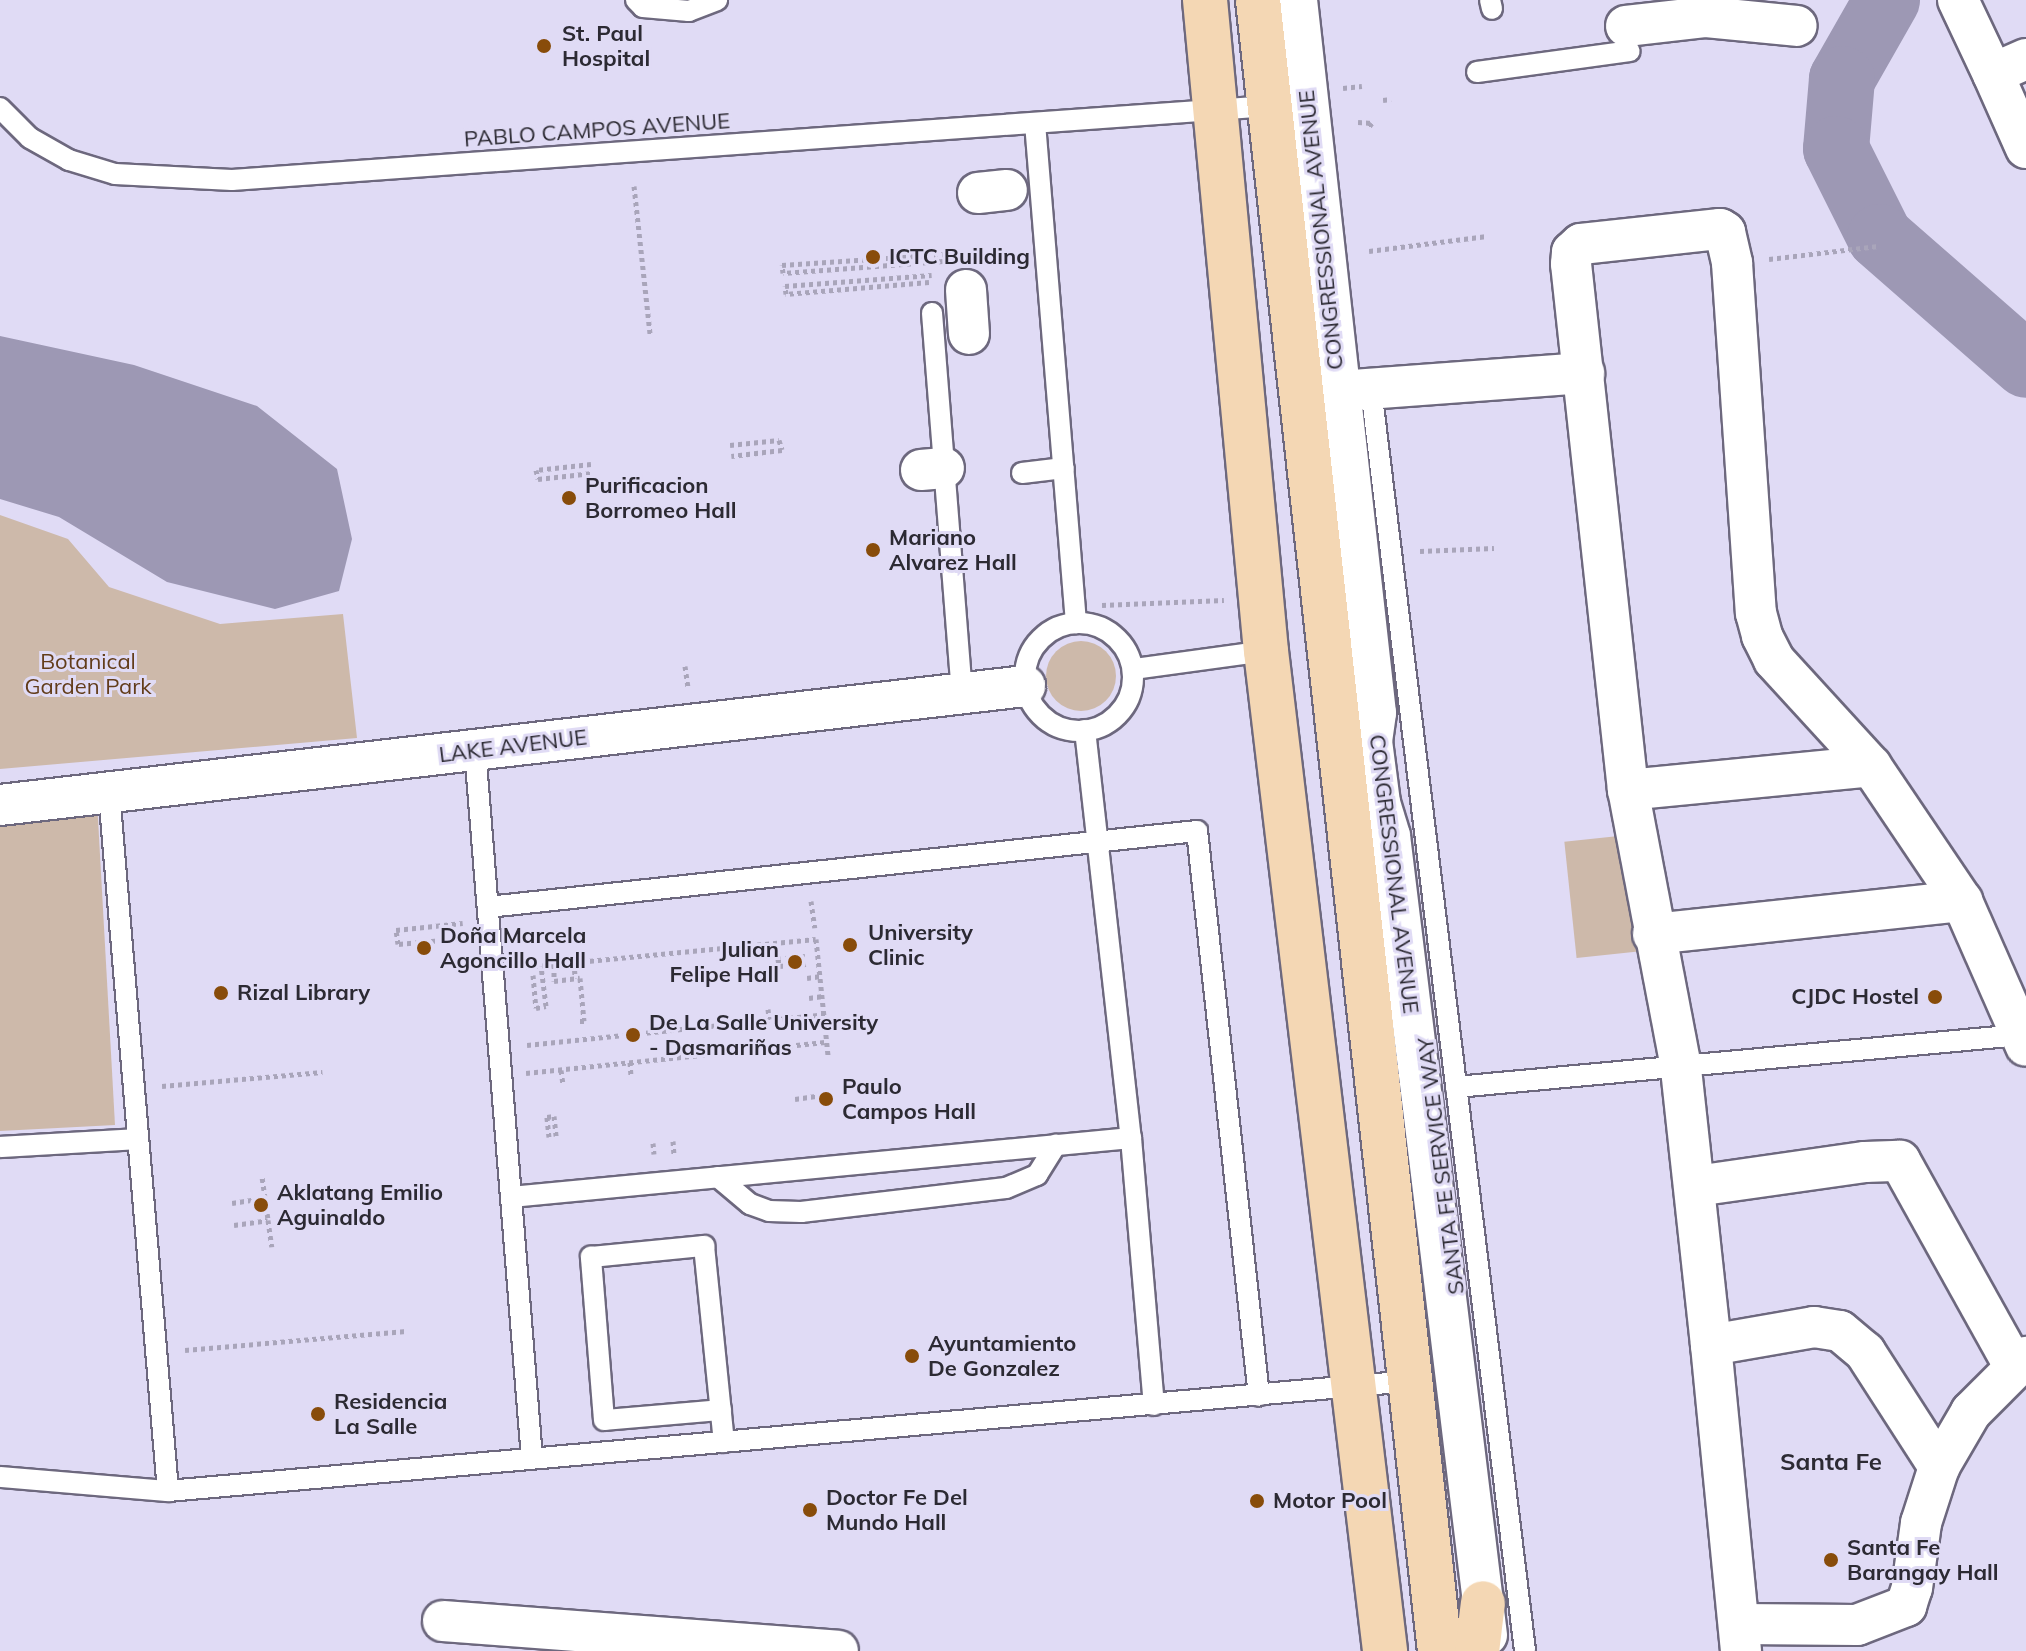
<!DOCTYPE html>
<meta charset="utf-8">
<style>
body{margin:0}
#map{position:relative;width:2026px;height:1651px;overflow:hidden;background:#e0dbf5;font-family:Mulish,sans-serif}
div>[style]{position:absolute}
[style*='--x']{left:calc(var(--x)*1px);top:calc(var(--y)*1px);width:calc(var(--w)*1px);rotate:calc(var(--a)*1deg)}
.green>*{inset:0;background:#cdb9aa;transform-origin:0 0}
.round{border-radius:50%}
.water>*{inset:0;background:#9d98b4}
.river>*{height:66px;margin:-33px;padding:0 33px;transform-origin:33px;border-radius:33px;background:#9d98b4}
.path>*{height:5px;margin-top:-2.5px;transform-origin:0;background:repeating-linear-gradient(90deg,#a9a5ba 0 4px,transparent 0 8px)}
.roads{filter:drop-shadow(2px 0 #6d687e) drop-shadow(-2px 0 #6d687e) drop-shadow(0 2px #6d687e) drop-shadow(0 -2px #6d687e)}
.lane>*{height:20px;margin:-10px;padding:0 10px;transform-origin:10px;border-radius:10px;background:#fff}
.lane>.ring{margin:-10px;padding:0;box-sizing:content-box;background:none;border:20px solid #fff;border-radius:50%}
.street>*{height:40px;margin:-20px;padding:0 20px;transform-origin:20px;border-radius:20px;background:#fff}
.secondary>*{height:44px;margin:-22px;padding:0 22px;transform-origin:22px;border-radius:22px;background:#f4d7b4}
.dots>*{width:22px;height:22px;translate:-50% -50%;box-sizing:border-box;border:4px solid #e0dbf5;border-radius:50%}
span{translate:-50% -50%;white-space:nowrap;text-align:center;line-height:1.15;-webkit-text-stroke:6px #e0dbf5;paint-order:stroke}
.poi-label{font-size:22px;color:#2c2a33;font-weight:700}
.left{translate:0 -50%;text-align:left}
.right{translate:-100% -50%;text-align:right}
.street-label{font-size:22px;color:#2c2a33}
.park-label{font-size:22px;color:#623c1a}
.neighbourhood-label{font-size:24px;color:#2c2a33;font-weight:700}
</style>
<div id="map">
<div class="green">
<div style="clip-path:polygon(0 515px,68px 539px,109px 587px,220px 624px,343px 614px,357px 738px,0 769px)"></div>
<div class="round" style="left:1046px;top:641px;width:70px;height:70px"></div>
<div style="clip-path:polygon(97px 801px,115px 1125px,0 1131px,0 807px)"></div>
<div style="left:1628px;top:835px;width:117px;height:64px;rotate:84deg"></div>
</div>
<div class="water">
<div style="clip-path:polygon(0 336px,134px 365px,257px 406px,337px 469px,352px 539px,339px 591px,275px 609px,167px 582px,59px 517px,0 499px)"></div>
</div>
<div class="river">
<div style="--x:1887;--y:0;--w:91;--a:119.7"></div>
<div style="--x:1842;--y:79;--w:70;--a:94.9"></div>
<div style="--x:1836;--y:149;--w:98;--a:63.4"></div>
<div style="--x:1880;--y:237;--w:194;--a:41.2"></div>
</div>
<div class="path">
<div style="--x:1343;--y:88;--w:19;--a:-6"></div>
<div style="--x:1383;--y:100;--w:8;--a:-7"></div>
<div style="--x:1358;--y:122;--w:14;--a:4"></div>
<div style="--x:1372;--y:123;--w:6;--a:129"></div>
<div style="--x:634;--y:186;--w:149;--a:83.8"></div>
<div style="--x:1369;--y:251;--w:119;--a:-7.2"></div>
<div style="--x:1769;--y:259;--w:110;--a:-6.8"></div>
<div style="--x:943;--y:261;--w:160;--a:175.7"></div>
<div style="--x:783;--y:273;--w:8;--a:-97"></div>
<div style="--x:782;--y:265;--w:165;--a:-3.8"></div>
<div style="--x:929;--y:282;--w:144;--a:175.2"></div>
<div style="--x:786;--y:294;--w:8;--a:-97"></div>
<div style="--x:785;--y:286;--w:147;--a:-4.3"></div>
<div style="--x:730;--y:445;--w:49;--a:-5.8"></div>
<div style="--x:779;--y:440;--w:10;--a:73"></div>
<div style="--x:782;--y:450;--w:51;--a:173.3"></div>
<div style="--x:591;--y:464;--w:55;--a:173.8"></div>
<div style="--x:536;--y:470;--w:9;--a:77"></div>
<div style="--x:538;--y:479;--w:55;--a:-6.2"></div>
<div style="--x:1420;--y:551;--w:74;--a:-2.3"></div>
<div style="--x:1102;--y:605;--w:122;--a:-2.3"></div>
<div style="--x:685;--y:666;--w:22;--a:82"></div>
<div style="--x:811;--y:901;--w:27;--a:82"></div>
<div style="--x:443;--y:932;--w:14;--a:86"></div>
<div style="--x:443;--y:940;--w:45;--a:174.9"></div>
<div style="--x:398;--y:944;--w:14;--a:-98"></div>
<div style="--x:396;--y:930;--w:67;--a:-6"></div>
<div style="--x:754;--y:944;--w:9;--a:84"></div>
<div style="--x:738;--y:946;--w:8;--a:83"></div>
<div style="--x:805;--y:956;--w:27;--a:174"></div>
<div style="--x:778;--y:959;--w:7;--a:82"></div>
<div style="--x:779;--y:966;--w:27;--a:-4"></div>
<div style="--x:574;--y:962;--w:16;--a:86"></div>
<div style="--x:554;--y:965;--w:16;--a:90"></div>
<div style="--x:554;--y:981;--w:26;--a:-7"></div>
<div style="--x:580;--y:978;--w:43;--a:84.7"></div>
<div style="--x:584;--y:1021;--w:6;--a:180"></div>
<div style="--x:526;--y:967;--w:291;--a:-5.5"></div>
<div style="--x:816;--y:939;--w:118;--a:84.1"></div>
<div style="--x:533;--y:975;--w:33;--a:85"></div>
<div style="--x:536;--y:1008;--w:10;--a:-11"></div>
<div style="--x:546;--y:1006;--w:40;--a:-97.1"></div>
<div style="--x:807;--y:978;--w:14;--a:-8"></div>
<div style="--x:809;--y:998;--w:14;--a:-8"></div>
<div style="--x:768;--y:1009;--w:10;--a:84"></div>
<div style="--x:527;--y:1045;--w:300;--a:-5.9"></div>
<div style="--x:630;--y:1062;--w:15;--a:86"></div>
<div style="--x:561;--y:1070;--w:14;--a:82"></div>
<div style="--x:526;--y:1073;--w:303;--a:-5.9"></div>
<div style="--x:162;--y:1086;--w:161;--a:-5"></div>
<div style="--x:795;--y:1099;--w:21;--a:-8"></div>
<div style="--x:549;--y:1137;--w:20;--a:-96"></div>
<div style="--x:547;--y:1117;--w:7;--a:-8"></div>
<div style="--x:554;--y:1116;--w:20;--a:84"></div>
<div style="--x:673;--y:1141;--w:14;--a:86"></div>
<div style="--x:653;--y:1143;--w:11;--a:85"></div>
<div style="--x:265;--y:1198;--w:22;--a:82"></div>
<div style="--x:232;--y:1203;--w:33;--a:-9"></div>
<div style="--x:265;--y:1198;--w:21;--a:-98"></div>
<div style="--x:234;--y:1225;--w:34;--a:-8"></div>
<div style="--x:268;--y:1220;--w:27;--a:82"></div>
<div style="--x:185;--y:1350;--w:222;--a:-4.9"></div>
</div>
<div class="roads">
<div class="lane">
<div style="--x:636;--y:0;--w:10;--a:45"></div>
<div style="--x:643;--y:7;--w:46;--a:5"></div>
<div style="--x:689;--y:11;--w:30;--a:-21"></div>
<div style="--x:1490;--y:0;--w:9;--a:77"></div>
<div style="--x:1477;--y:72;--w:154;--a:-7.8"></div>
<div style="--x:0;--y:108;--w:42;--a:45"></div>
<div style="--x:30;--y:138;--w:45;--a:29.4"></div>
<div style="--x:69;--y:160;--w:48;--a:16.9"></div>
<div style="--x:115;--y:174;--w:117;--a:2.9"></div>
<div style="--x:232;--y:180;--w:1040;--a:-4.08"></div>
<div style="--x:1035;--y:123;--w:502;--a:85.31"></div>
<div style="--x:932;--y:313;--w:382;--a:85.5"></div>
<div style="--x:1371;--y:389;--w:1271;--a:83.04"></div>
<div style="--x:1022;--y:473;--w:42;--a:-6.8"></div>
<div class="ring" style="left:1025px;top:623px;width:88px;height:88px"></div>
<div style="--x:1134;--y:669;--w:133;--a:-7.8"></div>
<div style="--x:1085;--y:730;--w:411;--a:83.6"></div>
<div style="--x:1131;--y:1138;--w:268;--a:85.1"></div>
<div style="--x:475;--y:750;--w:711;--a:85.4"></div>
<div style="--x:109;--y:793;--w:700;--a:85.17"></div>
<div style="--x:488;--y:907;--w:713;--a:-6.12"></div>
<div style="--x:1197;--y:831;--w:568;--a:83.74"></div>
<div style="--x:1456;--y:1087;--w:566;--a:-5.27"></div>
<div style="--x:0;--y:1147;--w:138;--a:-3.3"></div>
<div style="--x:718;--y:1177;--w:42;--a:40.2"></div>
<div style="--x:750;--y:1204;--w:20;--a:20"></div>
<div style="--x:769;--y:1211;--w:32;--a:2"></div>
<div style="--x:801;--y:1212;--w:206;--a:-6.7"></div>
<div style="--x:1006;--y:1188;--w:34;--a:-23"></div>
<div style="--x:1037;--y:1175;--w:36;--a:-58"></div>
<div style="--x:511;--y:1197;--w:623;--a:-5.44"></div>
<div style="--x:721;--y:1410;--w:117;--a:175.1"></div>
<div style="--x:604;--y:1420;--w:164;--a:-94.6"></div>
<div style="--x:591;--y:1257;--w:114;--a:-5.6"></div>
<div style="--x:704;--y:1246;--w:197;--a:84.2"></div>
<div style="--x:0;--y:1477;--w:169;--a:4.8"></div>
<div style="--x:168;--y:1491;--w:1247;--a:-5.06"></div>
</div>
<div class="street">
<div style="--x:1297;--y:0;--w:717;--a:83.68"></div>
<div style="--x:1376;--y:713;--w:28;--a:98"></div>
<div style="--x:1372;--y:741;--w:63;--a:82.6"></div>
<div style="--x:1380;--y:803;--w:34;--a:73"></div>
<div style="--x:1390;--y:836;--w:805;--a:83.08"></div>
<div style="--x:1958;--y:0;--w:82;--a:64.7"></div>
<div style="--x:1626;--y:26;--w:81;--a:-6.4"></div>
<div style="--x:1706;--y:17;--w:91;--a:5.6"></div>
<div style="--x:2026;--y:59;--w:36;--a:156"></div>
<div style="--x:1993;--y:74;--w:81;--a:66"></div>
<div style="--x:978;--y:193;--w:29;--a:-6"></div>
<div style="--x:966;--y:290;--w:44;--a:86.1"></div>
<div style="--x:1312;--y:393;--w:273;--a:-4.2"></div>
<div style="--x:921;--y:470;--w:23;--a:-5"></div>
<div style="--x:1628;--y:790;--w:244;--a:-5.6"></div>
<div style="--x:0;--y:805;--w:1032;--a:-6.62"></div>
<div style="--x:1653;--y:934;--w:311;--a:-6.1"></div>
<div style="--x:1696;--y:1186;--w:171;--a:-8.1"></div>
<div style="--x:1865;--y:1162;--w:35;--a:-2"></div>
<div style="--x:1900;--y:1161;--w:235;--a:60.9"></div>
<div style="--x:1711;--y:1345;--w:280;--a:-96.2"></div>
<div style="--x:1681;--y:1067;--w:282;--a:-100.8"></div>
<div style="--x:1628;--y:790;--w:529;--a:-96.18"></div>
<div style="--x:1571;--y:264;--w:12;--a:-85"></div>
<div style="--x:1572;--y:252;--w:12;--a:-42"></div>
<div style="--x:1581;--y:244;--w:140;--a:-6.2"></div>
<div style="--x:1720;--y:229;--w:6;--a:31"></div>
<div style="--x:1725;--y:232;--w:32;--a:77"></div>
<div style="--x:1732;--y:263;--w:351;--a:86.1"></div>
<div style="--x:1756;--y:613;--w:24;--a:75"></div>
<div style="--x:1762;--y:636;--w:27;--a:63"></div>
<div style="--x:1774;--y:660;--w:144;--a:47.5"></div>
<div style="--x:1871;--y:766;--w:163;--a:56"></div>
<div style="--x:1962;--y:901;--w:158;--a:66.2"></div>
<div style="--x:443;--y:1621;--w:396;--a:4.3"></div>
<div style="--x:1740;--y:1624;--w:117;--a:0.5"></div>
<div style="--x:1857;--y:1625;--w:53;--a:-21.2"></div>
<div style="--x:1906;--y:1606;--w:19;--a:-72"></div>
<div style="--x:1912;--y:1588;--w:66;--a:-82.1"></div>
<div style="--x:1921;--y:1523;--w:59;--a:-72.2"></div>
<div style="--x:1939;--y:1467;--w:64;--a:-59.8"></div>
<div style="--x:1971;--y:1412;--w:78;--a:-45"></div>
<div style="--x:1741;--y:1651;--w:307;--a:-95.6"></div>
<div style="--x:1711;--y:1345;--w:105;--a:-9.9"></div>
<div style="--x:1814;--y:1327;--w:26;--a:9"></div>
<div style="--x:1840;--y:1331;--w:33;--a:40"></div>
<div style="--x:1865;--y:1352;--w:137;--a:57.2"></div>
</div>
<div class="secondary">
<div style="--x:1205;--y:0;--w:654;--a:84.65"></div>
<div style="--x:1266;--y:651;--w:1007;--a:83.21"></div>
<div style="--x:1258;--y:0;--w:1661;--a:83.71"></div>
<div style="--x:1477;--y:1651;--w:48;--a:-82.9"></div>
</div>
</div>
<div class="dots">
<div style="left:544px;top:46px;background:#884c0a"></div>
<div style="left:873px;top:257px;background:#884c0a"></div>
<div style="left:569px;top:498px;background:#884c0a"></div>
<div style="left:873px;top:550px;background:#884c0a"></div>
<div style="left:850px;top:945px;background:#884c0a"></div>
<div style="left:424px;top:948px;background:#884c0a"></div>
<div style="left:795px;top:962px;background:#884c0a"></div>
<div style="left:221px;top:993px;background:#884c0a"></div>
<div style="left:1935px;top:997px;background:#884c0a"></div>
<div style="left:633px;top:1035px;background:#884c0a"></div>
<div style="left:826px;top:1099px;background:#884c0a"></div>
<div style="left:261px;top:1205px;background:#884c0a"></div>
<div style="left:912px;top:1356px;background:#884c0a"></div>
<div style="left:318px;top:1414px;background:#884c0a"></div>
<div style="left:1257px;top:1501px;background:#884c0a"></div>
<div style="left:810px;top:1510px;background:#884c0a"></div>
<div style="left:1831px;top:1560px;background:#884c0a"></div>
</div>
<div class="poi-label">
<span class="left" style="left:562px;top:46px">St. Paul<br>Hospital</span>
<span class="left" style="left:889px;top:257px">ICTC Building</span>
<span class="left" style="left:585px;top:498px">Purificacion<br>Borromeo Hall</span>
<span class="left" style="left:889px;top:550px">Mariano<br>Alvarez Hall</span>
<span class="left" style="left:868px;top:945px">University<br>Clinic</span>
<span class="left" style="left:440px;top:948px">Doña Marcela<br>Agoncillo Hall</span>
<span class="right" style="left:779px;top:962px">Julian<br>Felipe Hall</span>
<span class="left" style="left:237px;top:993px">Rizal Library</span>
<span class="right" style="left:1919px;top:997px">CJDC Hostel</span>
<span class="left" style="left:649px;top:1035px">De La Salle University<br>- Dasmariñas</span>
<span class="left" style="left:842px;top:1099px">Paulo<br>Campos Hall</span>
<span class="left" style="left:277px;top:1205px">Aklatang Emilio<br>Aguinaldo</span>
<span class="left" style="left:928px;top:1356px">Ayuntamiento<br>De Gonzalez</span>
<span class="left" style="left:334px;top:1414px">Residencia<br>La Salle</span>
<span class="left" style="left:826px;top:1510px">Doctor Fe Del<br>Mundo Hall</span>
<span class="left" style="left:1273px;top:1501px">Motor Pool</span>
<span class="left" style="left:1847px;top:1560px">Santa Fe<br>Barangay Hall</span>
</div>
<div class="street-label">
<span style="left:597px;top:130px;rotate:-4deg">PABLO CAMPOS AVENUE</span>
<span style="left:1321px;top:230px;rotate:-96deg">CONGRESSIONAL AVENUE</span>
<span style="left:513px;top:746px;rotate:-7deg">LAKE AVENUE</span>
<span style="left:1394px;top:874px;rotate:83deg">CONGRESSIONAL AVENUE</span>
<span style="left:1441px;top:1166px;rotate:-97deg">SANTA FE SERVICE WAY</span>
</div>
<div class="park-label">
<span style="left:88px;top:674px">Botanical<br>Garden Park</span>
</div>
<div class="neighbourhood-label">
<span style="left:1831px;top:1462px">Santa Fe</span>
</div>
</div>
